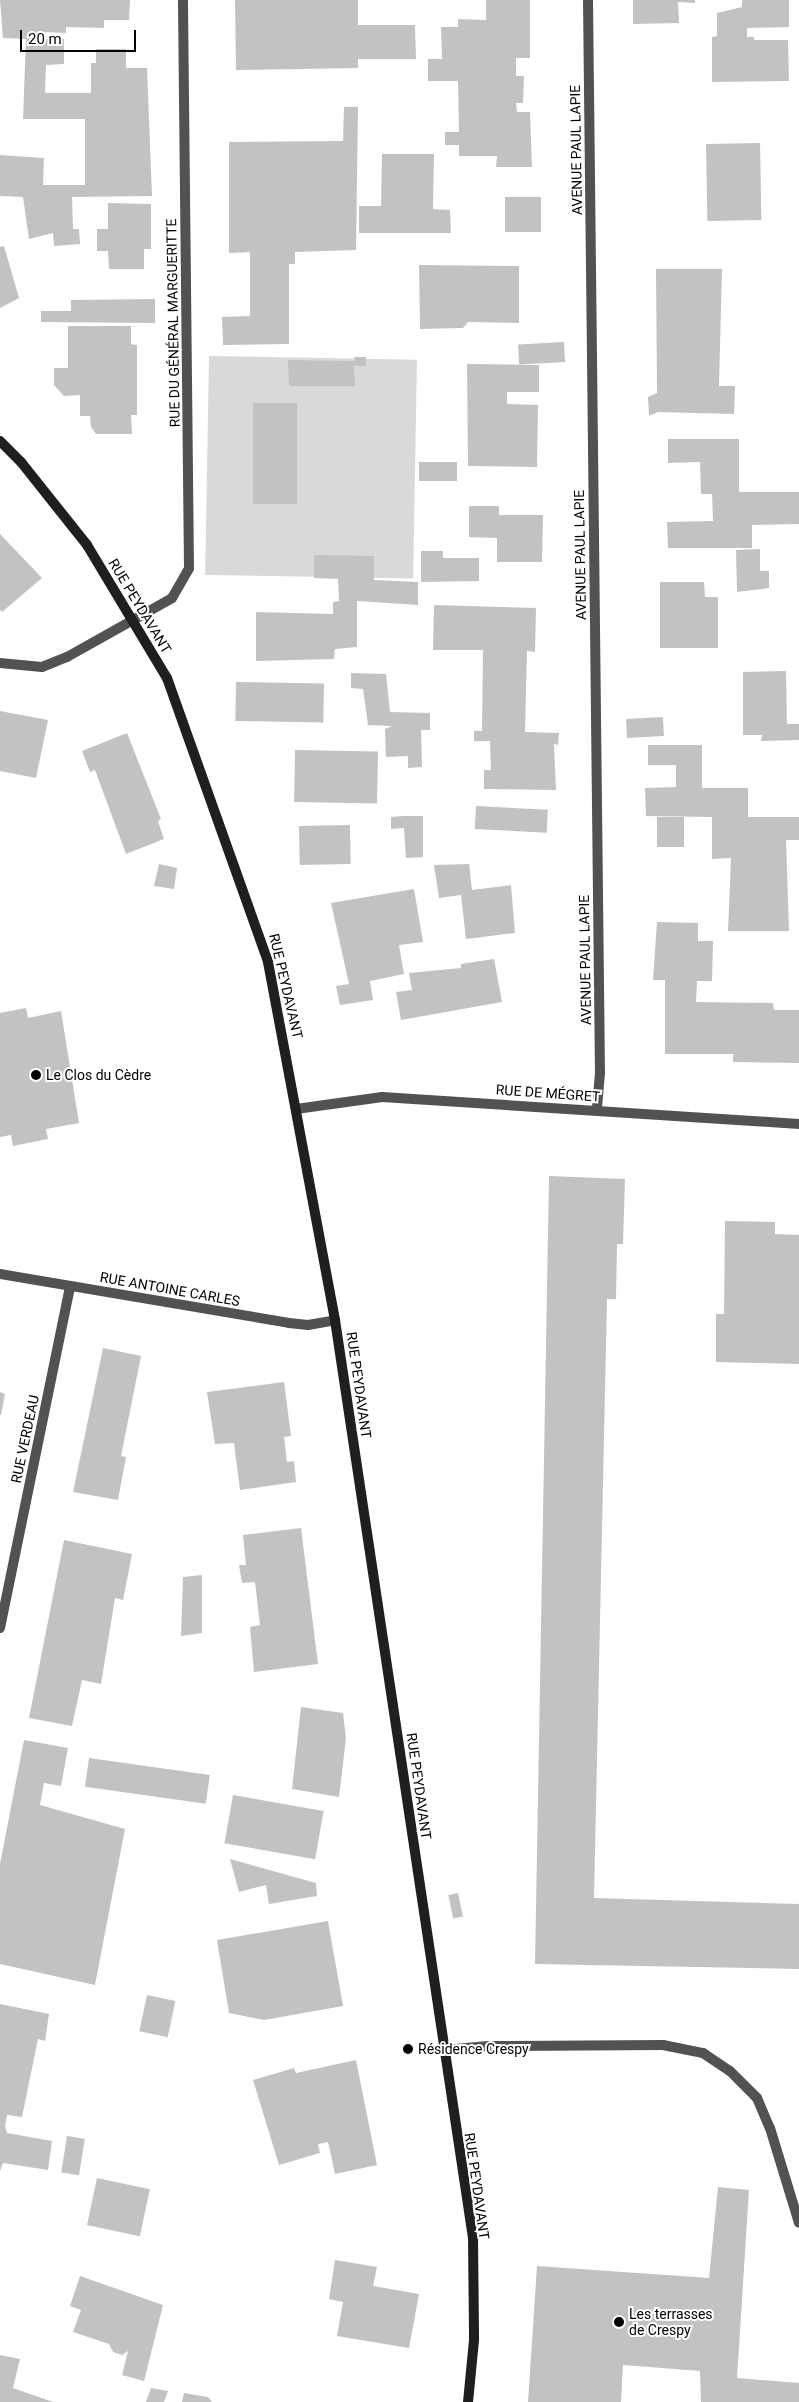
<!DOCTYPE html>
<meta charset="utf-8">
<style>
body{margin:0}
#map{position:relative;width:799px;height:2402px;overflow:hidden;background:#fff;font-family:Roboto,sans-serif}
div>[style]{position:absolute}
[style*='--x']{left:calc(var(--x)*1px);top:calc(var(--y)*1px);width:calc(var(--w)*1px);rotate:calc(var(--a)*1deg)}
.green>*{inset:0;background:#d9d9d9;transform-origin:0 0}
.building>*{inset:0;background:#c2c2c2;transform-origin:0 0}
.lane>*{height:10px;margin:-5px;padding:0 5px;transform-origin:5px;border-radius:5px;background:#525252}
.street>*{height:10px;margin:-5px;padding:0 5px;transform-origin:5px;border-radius:5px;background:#525252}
.secondary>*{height:10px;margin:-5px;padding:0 5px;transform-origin:5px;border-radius:5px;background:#1f1f1f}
.dots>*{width:14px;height:14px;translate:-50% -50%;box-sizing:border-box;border:2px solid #fff;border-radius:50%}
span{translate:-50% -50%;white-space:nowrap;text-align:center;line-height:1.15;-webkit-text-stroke:4px #fff;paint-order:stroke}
.street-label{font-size:14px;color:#000}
.poi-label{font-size:14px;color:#000}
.left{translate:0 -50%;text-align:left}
.scale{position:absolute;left:20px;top:30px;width:116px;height:22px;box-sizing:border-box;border:2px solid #000;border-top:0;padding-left:6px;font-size:15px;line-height:18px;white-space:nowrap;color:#000;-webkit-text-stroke:4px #fff;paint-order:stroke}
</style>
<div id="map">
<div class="green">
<div style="left:209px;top:356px;width:208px;height:219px;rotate:1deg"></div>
</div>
<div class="building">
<div style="clip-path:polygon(0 0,130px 0,129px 20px,104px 20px,104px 28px,66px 27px,66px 33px,44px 32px,44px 39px,64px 39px,64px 64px,46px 65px,45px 93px,91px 93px,91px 63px,96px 63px,96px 49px,126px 49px,126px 68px,147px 68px,152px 196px,72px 197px,73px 229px,79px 229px,80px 244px,54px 246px,53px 233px,29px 239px,23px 197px,0 196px,0 155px,44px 158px,43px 185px,85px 185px,85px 119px,23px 119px,26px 39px,3px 38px)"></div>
<div style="clip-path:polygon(235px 0,358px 0,358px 25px,415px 25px,416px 59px,358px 59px,358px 68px,236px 70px)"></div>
<div style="clip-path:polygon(486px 0,530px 0,530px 58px,516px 58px,516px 76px,524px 76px,523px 103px,516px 103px,517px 112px,530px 112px,532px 167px,496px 167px,497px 156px,459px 156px,459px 145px,445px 145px,445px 132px,459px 132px,458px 81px,428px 81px,428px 59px,442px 59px,441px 27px,458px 27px,458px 19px,486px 20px)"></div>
<div style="clip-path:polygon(633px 0,695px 0,695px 3px,678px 2px,679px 23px,633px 24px)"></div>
<div style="clip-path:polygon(742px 0,789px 0,789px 27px,747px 28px,747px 37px,754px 37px,754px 40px,788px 40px,789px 81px,712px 82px,712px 37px,717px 36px,717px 13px,742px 7px)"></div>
<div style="clip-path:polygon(344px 107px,358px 107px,356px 250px,295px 252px,295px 264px,289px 264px,289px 344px,223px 345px,222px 317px,250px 316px,250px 252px,229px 253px,229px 142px,343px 141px)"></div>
<div style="left:760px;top:143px;width:77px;height:54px;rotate:89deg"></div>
<div style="clip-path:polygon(382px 154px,434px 154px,433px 209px,450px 210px,451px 233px,359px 233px,359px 206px,381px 206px)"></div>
<div style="left:505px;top:197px;width:36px;height:35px"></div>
<div style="clip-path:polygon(108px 203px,151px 204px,151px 249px,144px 249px,144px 269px,109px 269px,108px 251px,97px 251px,97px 229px,108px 229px)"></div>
<div style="clip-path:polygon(4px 246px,19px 298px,0 308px,0 247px)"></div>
<div style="clip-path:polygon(419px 265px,519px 266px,519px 323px,468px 322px,463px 328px,420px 329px)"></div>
<div style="clip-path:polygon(656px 269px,722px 269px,719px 386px,735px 386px,734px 414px,658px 412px,649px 416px,648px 397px,657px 393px)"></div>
<div style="clip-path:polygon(155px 299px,155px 323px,41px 322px,41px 311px,71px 311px,71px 300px)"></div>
<div style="clip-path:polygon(68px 326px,131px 326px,131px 344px,137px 345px,137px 415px,131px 415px,132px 434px,96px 434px,91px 427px,90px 416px,80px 416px,80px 395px,64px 396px,54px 385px,54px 368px,68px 368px)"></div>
<div style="left:564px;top:342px;width:20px;height:46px;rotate:87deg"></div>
<div style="clip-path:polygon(354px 357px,366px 357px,366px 366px,354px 366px,355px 386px,289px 386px,288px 360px,355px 361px)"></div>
<div style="clip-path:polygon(467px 364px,539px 365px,539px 392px,498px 392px,507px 392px,507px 404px,538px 405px,537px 467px,468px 466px)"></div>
<div style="left:253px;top:403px;width:44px;height:101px"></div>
<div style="clip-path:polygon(668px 439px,739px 439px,739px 492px,799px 492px,799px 524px,752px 525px,752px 548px,668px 548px,667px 522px,713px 521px,712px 494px,701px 494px,700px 462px,668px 463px)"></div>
<div style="left:419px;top:462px;width:38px;height:19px"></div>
<div style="clip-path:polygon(469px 506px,499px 506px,499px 515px,543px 515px,542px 562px,497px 562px,497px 538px,469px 537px)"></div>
<div style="clip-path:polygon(0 534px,42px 578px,2px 612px,0 610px)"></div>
<div style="clip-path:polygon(760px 549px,760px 571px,769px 571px,769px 588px,737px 592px,736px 550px)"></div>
<div style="clip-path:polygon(421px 551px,443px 551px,443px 558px,479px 558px,479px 581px,421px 582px)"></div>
<div style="clip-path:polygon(314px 555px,374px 556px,374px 580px,418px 582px,418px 605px,357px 601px,357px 647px,335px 649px,334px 659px,256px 661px,256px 612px,333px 614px,333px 602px,339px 601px,338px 579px,314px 578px)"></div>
<div style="clip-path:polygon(660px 582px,704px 582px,705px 597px,718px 597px,718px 648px,660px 648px)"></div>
<div style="clip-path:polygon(434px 605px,536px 608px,535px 652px,527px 651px,525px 732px,559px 733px,558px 745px,554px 744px,556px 790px,484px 789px,484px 770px,491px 770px,490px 741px,474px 741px,474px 731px,482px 731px,483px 650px,433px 650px)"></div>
<div style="clip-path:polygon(786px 671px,787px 724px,799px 724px,799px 740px,761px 741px,762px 735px,743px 735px,743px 672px)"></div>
<div style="clip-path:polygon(351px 673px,386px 674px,390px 712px,430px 713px,430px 730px,421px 730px,422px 767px,408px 768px,408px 756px,386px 757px,385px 729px,392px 726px,368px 725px,363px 689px,351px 688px)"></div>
<div style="left:236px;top:682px;width:88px;height:39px;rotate:1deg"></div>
<div style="clip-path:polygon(0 711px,48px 720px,36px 778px,0 771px)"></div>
<div style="left:663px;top:717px;width:19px;height:37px;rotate:87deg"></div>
<div style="clip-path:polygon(127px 733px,161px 819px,158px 821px,164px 839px,126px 854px,95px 770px,90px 772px,82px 751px)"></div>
<div style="clip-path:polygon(648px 745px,702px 745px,702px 788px,748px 788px,748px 817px,799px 817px,799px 840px,786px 840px,789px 931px,728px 931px,731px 858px,712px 859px,712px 817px,646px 816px,645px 788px,676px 787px,676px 765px,648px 765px)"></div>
<div style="left:295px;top:750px;width:83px;height:52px;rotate:1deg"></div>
<div style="left:476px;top:806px;width:72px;height:23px;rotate:3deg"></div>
<div style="clip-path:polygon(404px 816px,423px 816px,423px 857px,406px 858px,404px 828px,391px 829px,391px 817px)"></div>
<div style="left:657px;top:817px;width:27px;height:30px"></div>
<div style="left:350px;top:825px;width:39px;height:51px;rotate:89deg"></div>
<div style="clip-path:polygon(159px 864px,177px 868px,174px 889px,154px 886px)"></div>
<div style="clip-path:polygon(469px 864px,472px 890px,511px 885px,515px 933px,466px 939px,461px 895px,439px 898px,434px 865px)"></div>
<div style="clip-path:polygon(414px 889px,423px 942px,399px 945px,404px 974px,370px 981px,373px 1000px,340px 1005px,336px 986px,349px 984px,331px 903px)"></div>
<div style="clip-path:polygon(657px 922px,698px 923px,698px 941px,713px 941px,712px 981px,697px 981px,696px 1002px,773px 1003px,774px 1010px,799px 1010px,799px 1063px,733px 1062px,733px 1054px,665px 1054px,665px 980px,653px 980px)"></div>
<div style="clip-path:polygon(494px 959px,502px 1002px,401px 1020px,396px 992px,412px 990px,409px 973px,461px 968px,461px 964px)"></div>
<div style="clip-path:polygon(26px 1008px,28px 1018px,61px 1011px,79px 1123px,46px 1129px,48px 1139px,13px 1146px,11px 1135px,0 1137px,0 1013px)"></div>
<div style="clip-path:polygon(549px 1176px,625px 1179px,623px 1244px,617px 1244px,616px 1299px,607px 1299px,594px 1898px,799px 1904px,799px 1969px,535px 1964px)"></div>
<div style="clip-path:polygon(725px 1221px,775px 1222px,775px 1234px,799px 1235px,799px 1364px,716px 1362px,716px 1314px,724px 1314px)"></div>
<div style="clip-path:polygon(103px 1348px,141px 1356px,121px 1456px,126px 1457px,118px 1500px,73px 1492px)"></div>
<div style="clip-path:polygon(284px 1382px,291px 1436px,284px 1437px,287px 1462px,294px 1461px,296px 1482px,240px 1490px,234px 1443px,215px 1444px,207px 1392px)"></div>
<div style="clip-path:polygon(0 1392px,5px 1394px,1px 1415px,0 1415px)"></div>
<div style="clip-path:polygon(301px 1528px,318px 1664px,254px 1672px,250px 1627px,260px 1625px,255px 1582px,242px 1583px,239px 1565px,246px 1565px,243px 1535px)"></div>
<div style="clip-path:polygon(64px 1540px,132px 1554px,123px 1600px,115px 1598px,101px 1684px,82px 1680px,72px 1726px,29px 1718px)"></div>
<div style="clip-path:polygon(202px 1575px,202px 1633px,181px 1636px,183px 1577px)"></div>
<div style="clip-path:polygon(301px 1707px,343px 1713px,346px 1738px,339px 1797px,292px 1789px)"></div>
<div style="clip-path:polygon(24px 1740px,68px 1748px,61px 1786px,44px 1783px,40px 1805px,125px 1829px,95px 1985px,0 1964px,0 1864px)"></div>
<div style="left:89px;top:1758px;width:122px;height:29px;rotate:8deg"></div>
<div style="left:233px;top:1795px;width:92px;height:49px;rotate:10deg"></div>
<div style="clip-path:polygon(230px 1859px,316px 1883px,317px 1896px,269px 1904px,266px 1885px,239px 1892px)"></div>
<div style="left:458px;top:1893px;width:24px;height:10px;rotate:78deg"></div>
<div style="clip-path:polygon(328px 1921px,343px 2006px,264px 2020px,229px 2013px,217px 1940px)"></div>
<div style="left:147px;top:1995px;width:29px;height:37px;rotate:12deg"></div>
<div style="clip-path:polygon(0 2004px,49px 2014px,45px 2041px,38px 2039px,22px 2117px,7px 2115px,5px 2126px,7px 2133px,52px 2141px,48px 2170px,3px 2163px,0 2171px)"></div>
<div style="clip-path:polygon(356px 2060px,377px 2165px,335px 2174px,328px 2142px,318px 2144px,320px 2153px,279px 2165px,253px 2080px,294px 2068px,296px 2073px)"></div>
<div style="left:67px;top:2136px;width:18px;height:37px;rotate:9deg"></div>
<div style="left:97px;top:2178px;width:54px;height:48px;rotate:12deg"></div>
<div style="clip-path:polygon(718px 2187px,749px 2190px,737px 2378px,799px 2383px,799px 2402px,701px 2402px,700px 2371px,623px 2365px,621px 2402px,528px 2402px,537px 2266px,709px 2278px)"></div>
<div style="clip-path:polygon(335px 2260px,377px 2267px,373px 2286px,419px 2294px,409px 2348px,337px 2336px,343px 2302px,329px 2299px)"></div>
<div style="clip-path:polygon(80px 2276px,163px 2305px,144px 2381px,122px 2375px,128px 2351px,122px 2355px,113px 2352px,109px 2344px,73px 2332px,81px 2310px,70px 2306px)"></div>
<div style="clip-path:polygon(0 2355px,20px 2359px,13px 2388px,53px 2402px,0 2402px)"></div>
<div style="clip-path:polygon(151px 2388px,168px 2391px,164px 2402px,146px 2402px)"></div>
<div style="clip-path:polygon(184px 2393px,208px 2397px,212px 2402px,182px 2402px)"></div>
</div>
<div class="lane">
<div style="--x:444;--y:2050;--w:44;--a:-5.2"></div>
<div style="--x:488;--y:2046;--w:175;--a:-0.3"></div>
<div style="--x:663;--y:2045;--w:41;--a:11.3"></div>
<div style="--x:703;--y:2053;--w:32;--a:34"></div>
<div style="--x:730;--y:2071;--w:38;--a:45"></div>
<div style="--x:757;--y:2098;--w:33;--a:67"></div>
<div style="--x:770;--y:2128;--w:99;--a:73"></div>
</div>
<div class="street">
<div style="--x:588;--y:0;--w:1073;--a:89.36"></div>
<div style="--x:600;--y:1073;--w:37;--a:95"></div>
<div style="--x:0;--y:663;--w:42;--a:5.4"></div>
<div style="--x:42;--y:667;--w:27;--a:-22"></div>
<div style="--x:67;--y:657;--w:120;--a:-29.3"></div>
<div style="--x:172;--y:598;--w:34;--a:-60"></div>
<div style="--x:189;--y:568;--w:568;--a:-90.61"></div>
<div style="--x:296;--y:1109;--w:87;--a:-7.9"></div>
<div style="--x:382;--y:1097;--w:418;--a:3.7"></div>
<div style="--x:0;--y:1274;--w:293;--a:9.6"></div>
<div style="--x:289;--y:1323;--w:19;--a:6"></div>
<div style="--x:308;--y:1325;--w:27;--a:-10"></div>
<div style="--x:0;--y:1628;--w:349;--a:-78.4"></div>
</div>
<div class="secondary">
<div style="--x:0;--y:441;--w:30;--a:45"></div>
<div style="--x:21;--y:462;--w:106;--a:51.5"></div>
<div style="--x:87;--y:545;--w:155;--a:59"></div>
<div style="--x:167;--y:678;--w:301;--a:70.4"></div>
<div style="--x:268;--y:962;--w:364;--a:79.4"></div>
<div style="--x:335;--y:1320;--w:928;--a:81.45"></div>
<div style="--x:473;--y:2238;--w:102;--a:89.4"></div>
<div style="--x:474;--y:2340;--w:62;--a:95.5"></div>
</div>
<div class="dots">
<div style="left:36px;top:1075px;background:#000"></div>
<div style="left:408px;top:2049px;background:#000"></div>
<div style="left:619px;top:2322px;background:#000"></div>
</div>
<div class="street-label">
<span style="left:576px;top:150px;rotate:-91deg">AVENUE PAUL LAPIE</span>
<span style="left:173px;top:323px;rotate:-91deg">RUE DU GÉNÉRAL MARGUERITTE</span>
<span style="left:580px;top:555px;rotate:-91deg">AVENUE PAUL LAPIE</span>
<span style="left:140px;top:606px;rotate:59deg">RUE PEYDAVANT</span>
<span style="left:585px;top:960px;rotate:-91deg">AVENUE PAUL LAPIE</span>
<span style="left:286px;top:986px;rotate:77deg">RUE PEYDAVANT</span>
<span style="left:548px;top:1093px;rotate:4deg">RUE DE MÉGRET</span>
<span style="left:170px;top:1289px;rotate:10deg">RUE ANTOINE CARLES</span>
<span style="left:359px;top:1385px;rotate:82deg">RUE PEYDAVANT</span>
<span style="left:25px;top:1439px;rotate:-78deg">RUE VERDEAU</span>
<span style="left:419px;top:1786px;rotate:82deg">RUE PEYDAVANT</span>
<span style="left:477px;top:2186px;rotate:82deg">RUE PEYDAVANT</span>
</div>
<div class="poi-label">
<span class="left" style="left:46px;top:1075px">Le Clos du Cèdre</span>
<span class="left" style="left:418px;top:2049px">Résidence Crespy</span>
<span class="left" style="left:629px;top:2322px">Les terrasses<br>de Crespy</span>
</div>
<div class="scale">20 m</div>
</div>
